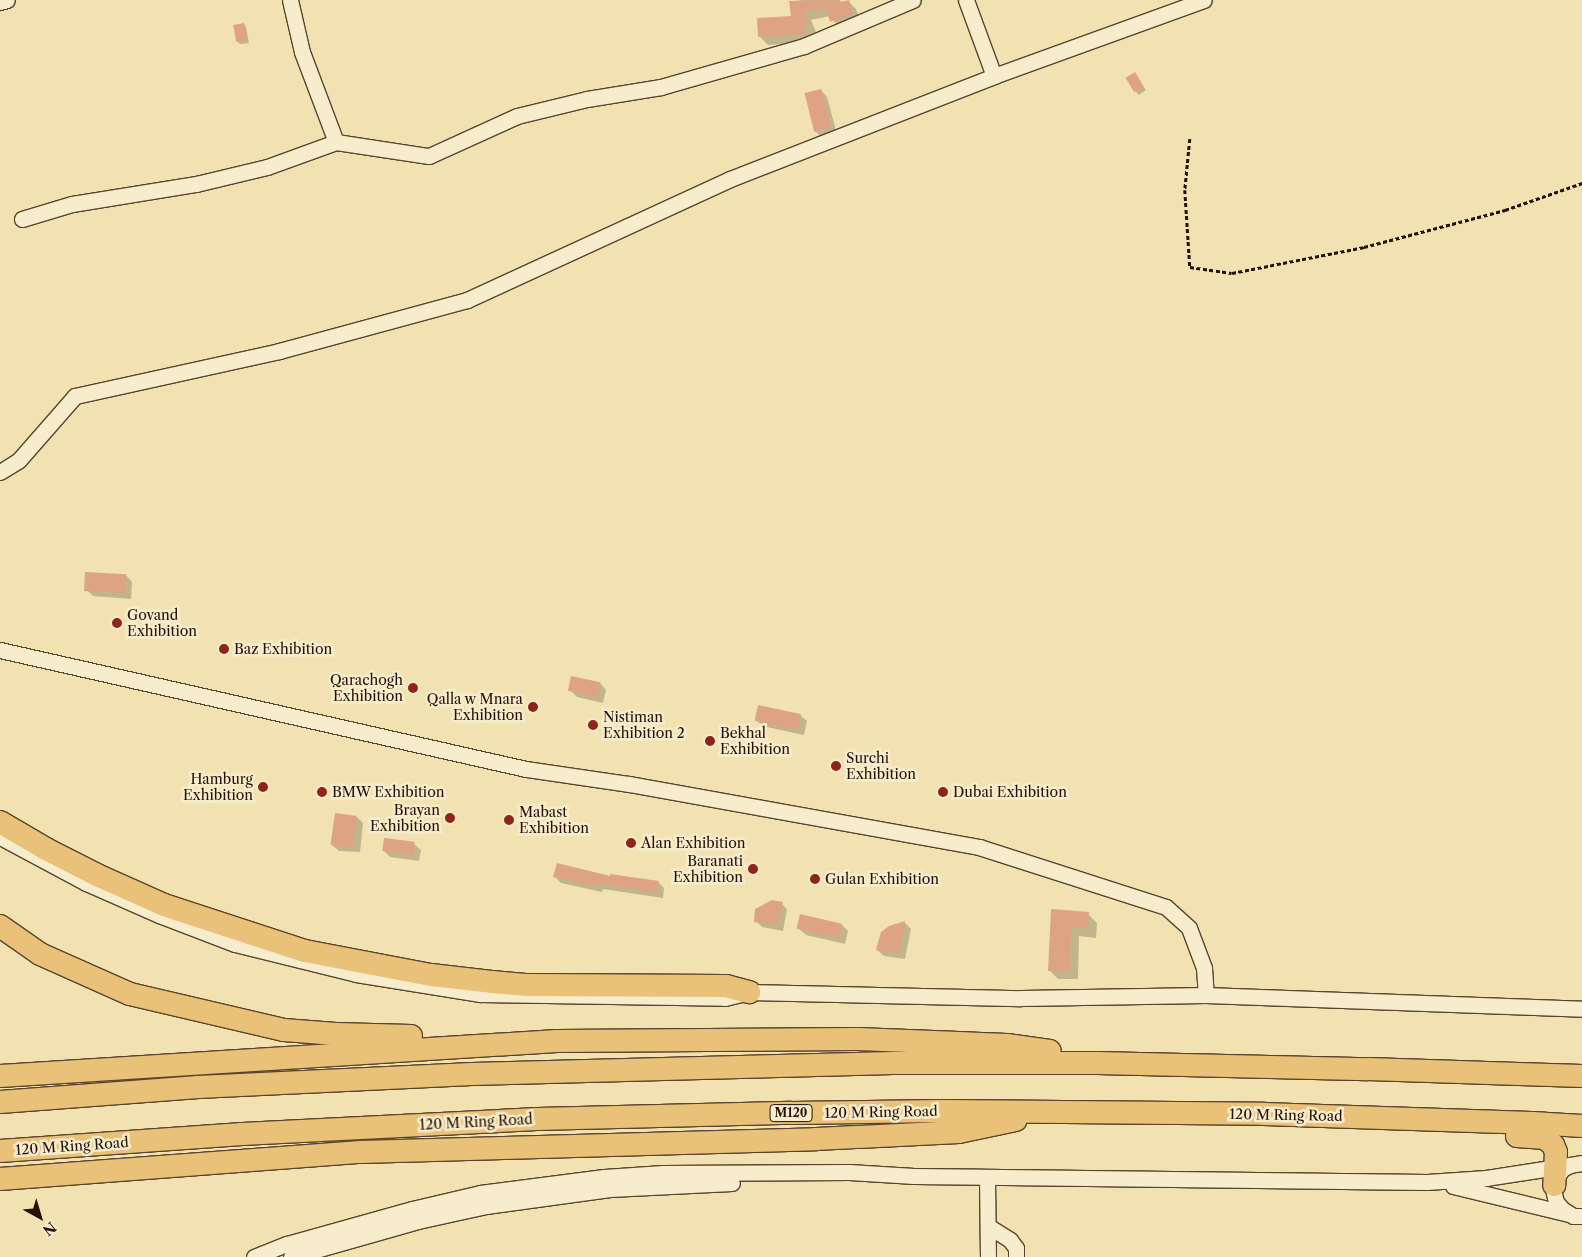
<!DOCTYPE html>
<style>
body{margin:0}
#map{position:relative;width:1582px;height:1257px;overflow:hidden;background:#f3e2b1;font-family:"Libre Caslon Text",serif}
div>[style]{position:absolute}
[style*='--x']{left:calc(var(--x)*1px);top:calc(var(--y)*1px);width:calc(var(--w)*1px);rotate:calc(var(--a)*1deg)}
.shadow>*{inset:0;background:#0003}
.building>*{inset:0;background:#dea382;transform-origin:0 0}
.path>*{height:2.5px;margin-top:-1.25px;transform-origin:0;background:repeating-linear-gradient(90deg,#261003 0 4px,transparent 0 6.5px)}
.roads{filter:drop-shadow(1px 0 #59442e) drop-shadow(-1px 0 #59442e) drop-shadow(0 1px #59442e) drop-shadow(0 -1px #59442e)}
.minor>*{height:15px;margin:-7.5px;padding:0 7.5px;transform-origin:7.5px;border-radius:7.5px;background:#f7eccc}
.highway>*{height:22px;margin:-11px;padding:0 11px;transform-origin:11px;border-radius:11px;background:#eac178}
.dots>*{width:14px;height:14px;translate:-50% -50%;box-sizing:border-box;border:2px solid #f7eccc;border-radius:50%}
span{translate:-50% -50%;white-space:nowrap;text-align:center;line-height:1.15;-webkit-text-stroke:5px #f7eccc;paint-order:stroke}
.shield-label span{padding:1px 4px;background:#f7eccc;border:1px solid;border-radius:4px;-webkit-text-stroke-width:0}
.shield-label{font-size:12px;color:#261003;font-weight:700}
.poi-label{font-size:14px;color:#261003}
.left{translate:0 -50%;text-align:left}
.right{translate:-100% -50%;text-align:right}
.street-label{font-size:14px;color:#261003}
.north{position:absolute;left:15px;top:1192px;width:50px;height:50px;-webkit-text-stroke:4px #f7eccc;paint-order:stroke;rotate:141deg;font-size:14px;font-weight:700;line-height:20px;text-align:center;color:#261003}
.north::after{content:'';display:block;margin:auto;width:18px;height:22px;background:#261003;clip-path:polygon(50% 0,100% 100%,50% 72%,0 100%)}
</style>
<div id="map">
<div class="shadow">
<div style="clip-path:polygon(803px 0,840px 0,842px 3px,848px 1px,856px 9px,861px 22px,840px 29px,830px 16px,811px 20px,816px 32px,811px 34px,812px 42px,768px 45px,760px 37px,793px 17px,790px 2px)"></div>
<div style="clip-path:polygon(244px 24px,246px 27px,249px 43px,240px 44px,237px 41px)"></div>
<div style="clip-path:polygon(1137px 77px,1146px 90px,1139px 95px,1136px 92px)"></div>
<div style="clip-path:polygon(821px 90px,827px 97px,837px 134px,822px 138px,815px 131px)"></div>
<div style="clip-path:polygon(86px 574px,126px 575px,132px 582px,131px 599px,93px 596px,87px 590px)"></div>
<div style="clip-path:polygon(600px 683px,606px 690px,603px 703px,577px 697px,570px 690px)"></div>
<div style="clip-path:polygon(800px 715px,807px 721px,804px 735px,762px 726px,756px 720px)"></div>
<div style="clip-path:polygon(357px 817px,363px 823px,360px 852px,339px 851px,332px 845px)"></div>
<div style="clip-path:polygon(414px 844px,421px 850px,419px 861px,390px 857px,384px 851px)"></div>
<div style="clip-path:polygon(554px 876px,611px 878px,658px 882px,664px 888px,663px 898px,603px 889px,602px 892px,561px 883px)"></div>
<div style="clip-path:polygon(772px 902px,781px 903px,787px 909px,783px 931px,762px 927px,756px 921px,756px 910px)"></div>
<div style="clip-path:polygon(1052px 910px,1088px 914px,1097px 923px,1096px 938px,1079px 936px,1078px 979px,1058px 979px,1049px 970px)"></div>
<div style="clip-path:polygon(905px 923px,911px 929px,905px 959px,884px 956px,877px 950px,890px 928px)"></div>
<div style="clip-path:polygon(842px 925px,848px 931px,845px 944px,806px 935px,799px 929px)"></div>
</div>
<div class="building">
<div style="clip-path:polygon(837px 0,837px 3px,849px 0,853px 14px,830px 22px,826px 8px,804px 12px,809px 24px,803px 26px,804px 34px,758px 37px,757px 18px,791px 16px,789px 1px)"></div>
<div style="left:244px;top:23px;width:17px;height:11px;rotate:80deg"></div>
<div style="left:1135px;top:72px;width:17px;height:11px;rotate:59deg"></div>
<div style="left:821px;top:89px;width:40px;height:17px;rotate:76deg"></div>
<div style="left:85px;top:572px;width:41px;height:19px;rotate:3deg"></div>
<div style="left:571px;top:676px;width:30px;height:15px;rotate:12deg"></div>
<div style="left:758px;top:705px;width:44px;height:16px;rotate:12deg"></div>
<div style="left:335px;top:813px;width:22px;height:32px;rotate:8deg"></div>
<div style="left:384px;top:838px;width:31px;height:13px;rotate:7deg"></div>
<div style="clip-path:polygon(557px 863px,610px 876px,610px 874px,659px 881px,657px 892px,597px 883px,596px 887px,553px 877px)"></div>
<div style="clip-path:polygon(772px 900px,783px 902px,777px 925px,754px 922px,755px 909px)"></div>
<div style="clip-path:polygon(1051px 909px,1089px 912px,1087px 929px,1071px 928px,1069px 970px,1048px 971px)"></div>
<div style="left:800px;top:914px;width:43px;height:15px;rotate:13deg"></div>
<div style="clip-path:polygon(905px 921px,899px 953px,876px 950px,881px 932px,889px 926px)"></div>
</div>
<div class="path">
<div style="--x:1190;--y:139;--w:51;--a:95.6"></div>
<div style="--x:1185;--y:190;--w:77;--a:86.3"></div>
<div style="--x:1190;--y:267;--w:42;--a:8.1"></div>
<div style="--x:1232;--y:273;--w:135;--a:-11.1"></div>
<div style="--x:1364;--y:247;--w:146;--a:-14.7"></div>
<div style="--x:1505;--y:210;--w:82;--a:-19.3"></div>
</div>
<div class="roads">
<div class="minor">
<div style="--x:290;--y:0;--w:53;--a:77"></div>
<div style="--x:302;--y:52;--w:96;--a:69.3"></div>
<div style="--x:966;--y:0;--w:81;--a:69.8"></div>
<div style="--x:0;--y:2;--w:7;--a:-16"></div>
<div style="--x:22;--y:219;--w:52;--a:-16.7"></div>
<div style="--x:72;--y:204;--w:126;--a:-9.2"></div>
<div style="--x:196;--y:184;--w:73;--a:-13.5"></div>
<div style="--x:267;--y:167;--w:73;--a:-19.9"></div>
<div style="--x:336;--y:142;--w:94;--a:8.6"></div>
<div style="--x:429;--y:156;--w:97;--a:-24.4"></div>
<div style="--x:517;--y:116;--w:72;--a:-13.7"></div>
<div style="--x:587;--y:99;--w:75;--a:-9.2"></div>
<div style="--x:661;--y:87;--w:149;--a:-16"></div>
<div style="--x:804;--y:46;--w:118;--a:-22.9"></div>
<div style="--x:0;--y:472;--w:22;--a:-32"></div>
<div style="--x:19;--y:460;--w:85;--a:-48.8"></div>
<div style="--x:75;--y:396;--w:209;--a:-12.4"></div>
<div style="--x:279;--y:351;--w:195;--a:-15.2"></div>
<div style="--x:467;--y:300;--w:289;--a:-24.7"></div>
<div style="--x:730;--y:179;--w:283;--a:-21.3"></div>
<div style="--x:994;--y:76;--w:223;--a:-19.9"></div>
<div style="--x:0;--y:650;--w:539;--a:12.75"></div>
<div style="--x:526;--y:769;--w:104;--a:8.3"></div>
<div style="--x:629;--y:784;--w:356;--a:10.2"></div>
<div style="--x:979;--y:847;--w:196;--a:17.8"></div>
<div style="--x:1166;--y:907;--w:31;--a:42"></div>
<div style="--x:1189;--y:928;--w:43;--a:69.4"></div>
<div style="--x:1204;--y:968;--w:27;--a:86"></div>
<div style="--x:0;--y:837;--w:98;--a:28.1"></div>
<div style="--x:86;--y:883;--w:80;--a:23.7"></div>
<div style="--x:159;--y:915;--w:81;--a:20.9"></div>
<div style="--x:235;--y:944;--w:125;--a:13.9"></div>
<div style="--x:356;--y:974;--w:126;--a:9.2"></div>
<div style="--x:480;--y:994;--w:245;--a:0.9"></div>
<div style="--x:725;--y:998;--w:25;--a:-14"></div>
<div style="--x:749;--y:992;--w:272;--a:1.3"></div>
<div style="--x:1021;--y:998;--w:185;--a:-0.9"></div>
<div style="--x:1206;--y:995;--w:376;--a:2.1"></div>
<div style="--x:1582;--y:1163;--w:12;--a:171"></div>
<div style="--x:1570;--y:1165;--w:9;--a:153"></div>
<div style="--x:1562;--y:1169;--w:13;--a:122"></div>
<div style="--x:1555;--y:1180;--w:9;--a:103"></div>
<div style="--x:1553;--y:1189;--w:13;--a:77"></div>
<div style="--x:1556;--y:1202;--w:9;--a:49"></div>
<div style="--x:1562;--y:1209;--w:13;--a:32"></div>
<div style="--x:1573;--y:1216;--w:9;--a:0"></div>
<div style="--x:987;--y:1177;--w:80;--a:89.3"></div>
<div style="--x:1453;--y:1186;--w:119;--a:13.6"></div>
<div style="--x:988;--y:1226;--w:26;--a:32"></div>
<div style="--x:1010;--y:1240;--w:10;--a:53"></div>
<div style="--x:1016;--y:1248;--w:9;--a:90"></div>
<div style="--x:254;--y:1257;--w:35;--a:-22"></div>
<div style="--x:287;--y:1244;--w:130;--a:-15.6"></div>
<div style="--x:412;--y:1209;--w:70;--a:-13.2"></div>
<div style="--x:480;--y:1193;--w:125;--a:-7.4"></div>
<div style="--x:604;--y:1177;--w:59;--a:-3.9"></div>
<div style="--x:663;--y:1173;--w:186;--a:-0.3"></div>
<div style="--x:849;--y:1172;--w:65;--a:3.5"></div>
<div style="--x:914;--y:1176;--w:513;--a:0.67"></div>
<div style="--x:1427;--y:1182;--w:59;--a:-3.9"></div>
<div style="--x:1486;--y:1178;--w:85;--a:-8.8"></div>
<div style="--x:291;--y:1257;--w:132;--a:-15.8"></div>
<div style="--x:418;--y:1221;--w:70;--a:-12.4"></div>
<div style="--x:486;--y:1206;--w:125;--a:-7.8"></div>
<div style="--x:610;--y:1189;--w:122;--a:-2.8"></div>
</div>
<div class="highway">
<div style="--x:0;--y:822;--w:53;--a:30.4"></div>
<div style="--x:46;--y:849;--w:57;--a:27"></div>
<div style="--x:97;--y:875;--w:73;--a:24.1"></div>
<div style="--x:164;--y:905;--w:148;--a:18.1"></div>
<div style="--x:305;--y:951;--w:128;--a:10.8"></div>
<div style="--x:431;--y:975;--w:61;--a:6.5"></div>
<div style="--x:492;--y:982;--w:36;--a:5"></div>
<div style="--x:528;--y:985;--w:198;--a:0.3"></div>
<div style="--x:726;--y:986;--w:24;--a:15"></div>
<div style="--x:0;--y:926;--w:49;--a:35"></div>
<div style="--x:40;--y:954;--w:98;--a:24"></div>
<div style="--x:130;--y:994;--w:158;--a:13.2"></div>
<div style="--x:284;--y:1030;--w:52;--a:4.4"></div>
<div style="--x:336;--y:1034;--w:75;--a:1.5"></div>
<div style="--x:0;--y:1076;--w:558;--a:-3.6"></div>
<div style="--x:557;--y:1041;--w:301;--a:-0.4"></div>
<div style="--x:858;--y:1039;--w:149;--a:2.3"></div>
<div style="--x:1007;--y:1045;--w:43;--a:7.9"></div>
<div style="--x:0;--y:1102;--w:199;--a:-4.3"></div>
<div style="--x:198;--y:1087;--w:274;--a:-2.7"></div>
<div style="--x:472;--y:1074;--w:421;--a:-1.5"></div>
<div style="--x:893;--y:1063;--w:204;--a:0"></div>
<div style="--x:1097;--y:1063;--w:271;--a:1.3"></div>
<div style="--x:1368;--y:1069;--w:214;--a:1.9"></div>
<div style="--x:1517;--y:1136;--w:28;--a:4"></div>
<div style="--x:1545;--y:1138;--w:11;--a:41"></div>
<div style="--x:1553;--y:1145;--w:8;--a:67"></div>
<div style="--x:1556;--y:1152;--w:33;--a:93"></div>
<div style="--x:0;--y:1151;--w:243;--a:-4"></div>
<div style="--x:242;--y:1134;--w:295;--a:-2.9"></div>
<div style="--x:537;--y:1119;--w:254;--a:-1.4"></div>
<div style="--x:791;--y:1113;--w:149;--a:-0.8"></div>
<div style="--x:940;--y:1111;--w:324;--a:0.5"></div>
<div style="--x:1264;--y:1114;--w:268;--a:1.9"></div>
<div style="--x:1532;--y:1123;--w:50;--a:3.4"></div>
<div style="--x:0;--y:1179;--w:362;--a:-4.3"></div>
<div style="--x:361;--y:1152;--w:455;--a:-1.6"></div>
<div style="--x:816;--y:1139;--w:143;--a:-2.8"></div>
<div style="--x:959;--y:1132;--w:58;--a:-11.9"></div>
</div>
</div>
<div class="dots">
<div style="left:117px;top:623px;background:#8f2418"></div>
<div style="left:224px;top:649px;background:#8f2418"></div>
<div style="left:413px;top:688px;background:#8f2418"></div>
<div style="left:533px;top:707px;background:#8f2418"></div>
<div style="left:593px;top:725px;background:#8f2418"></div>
<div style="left:710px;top:741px;background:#8f2418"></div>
<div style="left:836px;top:766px;background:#8f2418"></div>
<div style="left:263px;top:787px;background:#8f2418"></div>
<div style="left:322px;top:792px;background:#8f2418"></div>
<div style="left:943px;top:792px;background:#8f2418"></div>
<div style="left:450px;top:818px;background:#8f2418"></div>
<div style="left:509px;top:820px;background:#8f2418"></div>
<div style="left:631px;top:843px;background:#8f2418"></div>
<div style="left:753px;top:869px;background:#8f2418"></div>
<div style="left:815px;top:879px;background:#8f2418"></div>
</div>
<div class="shield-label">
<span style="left:791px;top:1113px">M120</span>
</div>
<div class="poi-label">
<span class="left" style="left:127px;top:623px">Govand<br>Exhibition</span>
<span class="left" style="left:234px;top:649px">Baz Exhibition</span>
<span class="right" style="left:403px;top:688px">Qarachogh<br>Exhibition</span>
<span class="right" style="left:523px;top:707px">Qalla w Mnara<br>Exhibition</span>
<span class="left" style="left:603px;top:725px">Nistiman<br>Exhibition 2</span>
<span class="left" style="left:720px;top:741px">Bekhal<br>Exhibition</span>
<span class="left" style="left:846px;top:766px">Surchi<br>Exhibition</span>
<span class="right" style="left:253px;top:787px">Hamburg<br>Exhibition</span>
<span class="left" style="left:332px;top:792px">BMW Exhibition</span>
<span class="left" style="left:953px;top:792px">Dubai Exhibition</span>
<span class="right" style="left:440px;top:818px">Brayan<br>Exhibition</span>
<span class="left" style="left:519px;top:820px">Mabast<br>Exhibition</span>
<span class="left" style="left:641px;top:843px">Alan Exhibition</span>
<span class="right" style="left:743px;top:869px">Baranati<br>Exhibition</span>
<span class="left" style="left:825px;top:879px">Gulan Exhibition</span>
</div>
<div class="street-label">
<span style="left:881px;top:1112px;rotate:-1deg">120 M Ring Road</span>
<span style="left:1286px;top:1115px;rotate:1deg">120 M Ring Road</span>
<span style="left:476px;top:1122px;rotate:-3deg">120 M Ring Road</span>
<span style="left:72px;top:1146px;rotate:-4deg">120 M Ring Road</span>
</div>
<div class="north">N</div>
</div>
